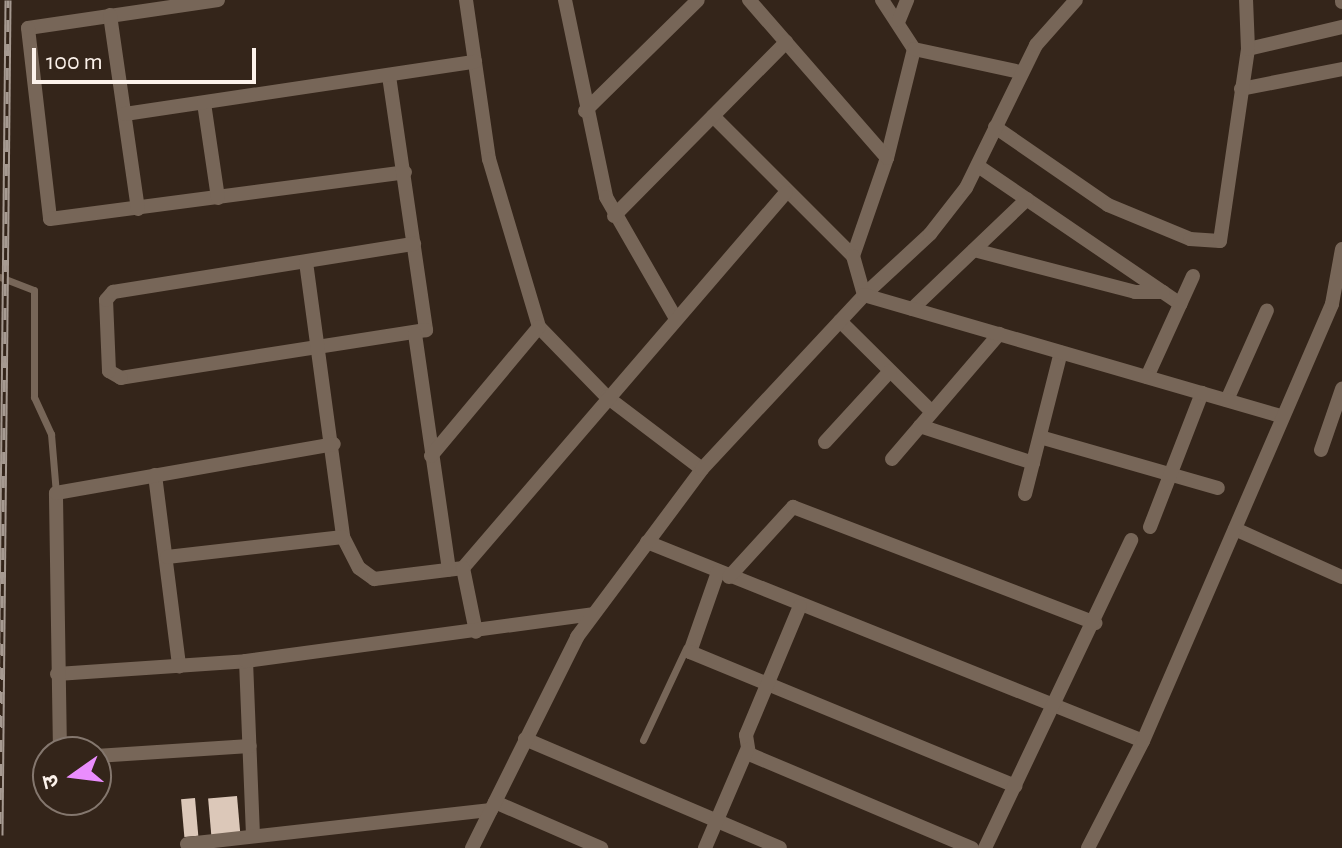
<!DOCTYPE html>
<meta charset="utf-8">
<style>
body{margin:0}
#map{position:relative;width:1342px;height:848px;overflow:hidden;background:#34251a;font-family:"Alegreya Sans","Noto Sans Devanagari",sans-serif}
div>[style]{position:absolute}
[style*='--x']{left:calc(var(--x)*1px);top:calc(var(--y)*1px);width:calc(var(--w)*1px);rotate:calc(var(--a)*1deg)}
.building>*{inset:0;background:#dcc8b9;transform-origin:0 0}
.service>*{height:7px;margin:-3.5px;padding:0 3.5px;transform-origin:3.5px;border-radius:3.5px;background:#776658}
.minor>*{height:14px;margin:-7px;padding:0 7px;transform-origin:7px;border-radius:7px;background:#776658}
.rail>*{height:7px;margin-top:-3.5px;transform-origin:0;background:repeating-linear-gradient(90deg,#34251a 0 12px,#a69a91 0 24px);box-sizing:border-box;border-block:2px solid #a69a91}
span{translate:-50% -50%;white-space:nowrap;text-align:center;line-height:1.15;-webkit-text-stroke:8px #34251a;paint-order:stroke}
.north{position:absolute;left:32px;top:736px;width:80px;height:80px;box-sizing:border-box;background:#34251a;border:2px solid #84776e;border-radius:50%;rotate:256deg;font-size:22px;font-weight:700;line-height:32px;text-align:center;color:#fcf2eb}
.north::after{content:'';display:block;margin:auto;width:28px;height:36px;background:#ea8dfd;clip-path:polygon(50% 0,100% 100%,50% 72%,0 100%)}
.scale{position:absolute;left:32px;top:48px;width:224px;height:36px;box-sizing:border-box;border:4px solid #fcf2eb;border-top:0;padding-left:10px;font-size:24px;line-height:28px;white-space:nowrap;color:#fcf2eb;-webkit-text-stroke:6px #34251a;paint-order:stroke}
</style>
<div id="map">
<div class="building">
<div style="left:237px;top:796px;width:37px;height:29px;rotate:85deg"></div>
<div style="left:195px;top:798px;width:38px;height:14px;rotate:85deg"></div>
</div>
<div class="service">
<div style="--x:0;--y:277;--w:36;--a:21"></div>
<div style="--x:34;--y:290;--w:107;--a:90"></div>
<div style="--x:34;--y:397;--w:41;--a:65.3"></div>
<div style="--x:51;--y:434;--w:59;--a:85.2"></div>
<div style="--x:643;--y:740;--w:102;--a:-64.9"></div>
</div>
<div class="minor">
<div style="--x:218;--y:0;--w:192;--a:171.6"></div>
<div style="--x:28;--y:28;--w:192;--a:83.4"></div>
<div style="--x:50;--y:219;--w:358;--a:-7.5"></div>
<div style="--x:466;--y:0;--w:161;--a:81.8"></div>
<div style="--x:489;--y:159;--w:175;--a:73.4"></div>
<div style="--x:539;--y:327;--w:98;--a:45.8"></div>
<div style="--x:607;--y:397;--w:119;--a:37.2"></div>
<div style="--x:565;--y:0;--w:201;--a:78.2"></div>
<div style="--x:606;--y:197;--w:138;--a:60.1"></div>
<div style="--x:882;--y:0;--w:59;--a:56.9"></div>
<div style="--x:914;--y:49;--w:112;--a:103.9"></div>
<div style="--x:1342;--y:0;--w:2;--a:90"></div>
<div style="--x:110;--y:15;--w:196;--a:81.8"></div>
<div style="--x:899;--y:20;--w:22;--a:-68"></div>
<div style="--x:914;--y:49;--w:108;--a:12.2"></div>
<div style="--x:1248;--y:49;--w:97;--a:-13.2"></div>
<div style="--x:389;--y:76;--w:257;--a:81.7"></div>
<div style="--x:426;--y:330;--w:309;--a:171.1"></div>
<div style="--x:121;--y:378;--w:14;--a:-150"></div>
<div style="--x:109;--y:371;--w:71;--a:-92.4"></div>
<div style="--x:106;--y:300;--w:11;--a:-49"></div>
<div style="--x:113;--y:292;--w:305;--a:-9.1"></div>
<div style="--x:1241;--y:89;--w:103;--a:-11.2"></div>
<div style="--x:204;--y:103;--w:96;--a:81.6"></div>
<div style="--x:585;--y:111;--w:158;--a:-44.5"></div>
<div style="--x:125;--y:114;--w:354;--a:-8.5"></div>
<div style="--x:713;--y:116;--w:198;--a:45"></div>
<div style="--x:853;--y:256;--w:104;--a:-70.9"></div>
<div style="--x:887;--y:158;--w:210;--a:-131.1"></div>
<div style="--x:995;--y:127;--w:137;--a:34.6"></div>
<div style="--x:1108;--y:205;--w:89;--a:22.5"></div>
<div style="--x:1190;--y:239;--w:30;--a:4"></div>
<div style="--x:1220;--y:241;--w:194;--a:-81.7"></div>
<div style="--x:1248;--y:49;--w:49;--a:-92.3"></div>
<div style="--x:978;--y:166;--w:245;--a:34.3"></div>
<div style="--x:614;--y:216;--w:245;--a:-45.3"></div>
<div style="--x:974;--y:250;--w:166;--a:14.6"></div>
<div style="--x:1135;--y:292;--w:28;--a:0"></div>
<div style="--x:853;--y:256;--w:41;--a:74.2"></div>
<div style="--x:864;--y:295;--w:90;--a:-42.7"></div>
<div style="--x:930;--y:234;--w:58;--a:-52"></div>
<div style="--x:966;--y:188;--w:159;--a:-63.9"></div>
<div style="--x:1036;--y:45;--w:60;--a:-48.4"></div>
<div style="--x:306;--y:262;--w:277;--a:82.3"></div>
<div style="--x:343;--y:537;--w:35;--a:63"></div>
<div style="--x:359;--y:568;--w:19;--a:36"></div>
<div style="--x:374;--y:579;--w:90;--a:-7"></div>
<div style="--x:463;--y:568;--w:495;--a:-49.3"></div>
<div style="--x:912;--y:309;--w:159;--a:-43.7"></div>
<div style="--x:840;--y:321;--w:129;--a:44.7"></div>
<div style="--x:415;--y:334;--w:238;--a:81.8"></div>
<div style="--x:1147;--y:377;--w:111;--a:-65.5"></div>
<div style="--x:1227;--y:400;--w:98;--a:-66"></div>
<div style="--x:920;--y:426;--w:119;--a:18.1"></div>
<div style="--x:1040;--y:437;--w:185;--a:16"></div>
<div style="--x:825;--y:442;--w:96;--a:-47.5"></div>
<div style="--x:1321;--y:450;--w:65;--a:-71"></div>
<div style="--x:431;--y:456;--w:168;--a:-50.1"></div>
<div style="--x:892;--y:459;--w:165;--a:-49.4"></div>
<div style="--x:155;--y:475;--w:193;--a:82.8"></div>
<div style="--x:1025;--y:494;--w:146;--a:-75.8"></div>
<div style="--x:1150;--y:527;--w:144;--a:-68.8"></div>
<div style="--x:1235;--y:529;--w:117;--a:24.2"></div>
<div style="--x:647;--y:542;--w:534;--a:21.86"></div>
<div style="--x:167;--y:557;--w:177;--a:-6.5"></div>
<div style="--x:463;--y:568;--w:65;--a:78.5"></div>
<div style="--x:718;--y:572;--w:85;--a:109.3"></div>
<div style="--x:690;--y:652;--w:352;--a:22.4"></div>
<div style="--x:729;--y:577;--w:95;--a:-47.6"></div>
<div style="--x:793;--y:507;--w:324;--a:21"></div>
<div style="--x:800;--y:606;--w:140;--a:112.7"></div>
<div style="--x:746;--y:735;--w:19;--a:81"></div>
<div style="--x:749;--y:754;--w:242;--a:22.9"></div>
<div style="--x:246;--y:661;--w:175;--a:87.7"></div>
<div style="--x:57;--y:674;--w:189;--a:-3.9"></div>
<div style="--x:246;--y:661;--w:350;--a:-7.7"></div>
<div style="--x:525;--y:739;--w:277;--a:23.1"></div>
<div style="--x:60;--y:752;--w:259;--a:-90.9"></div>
<div style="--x:56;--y:493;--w:282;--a:-10"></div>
<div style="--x:96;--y:756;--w:154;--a:-3.7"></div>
<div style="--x:495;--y:802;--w:116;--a:23.5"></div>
<div style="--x:187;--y:844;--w:306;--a:-6.4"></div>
<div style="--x:472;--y:848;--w:236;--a:-63.5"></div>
<div style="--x:577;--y:637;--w:209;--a:-53.3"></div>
<div style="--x:702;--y:469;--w:238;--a:-47"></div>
<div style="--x:864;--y:295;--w:434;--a:16.2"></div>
<div style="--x:705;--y:848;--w:107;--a:-66.8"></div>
<div style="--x:985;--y:848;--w:341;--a:-64.6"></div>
<div style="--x:1088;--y:848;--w:120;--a:-62.8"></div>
<div style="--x:1143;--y:741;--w:476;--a:-66.6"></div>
<div style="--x:1332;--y:304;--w:56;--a:-79.7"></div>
</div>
<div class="rail">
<div style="--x:0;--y:835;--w:835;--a:-89.45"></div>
</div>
<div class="north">उ</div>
<div class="scale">100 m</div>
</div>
